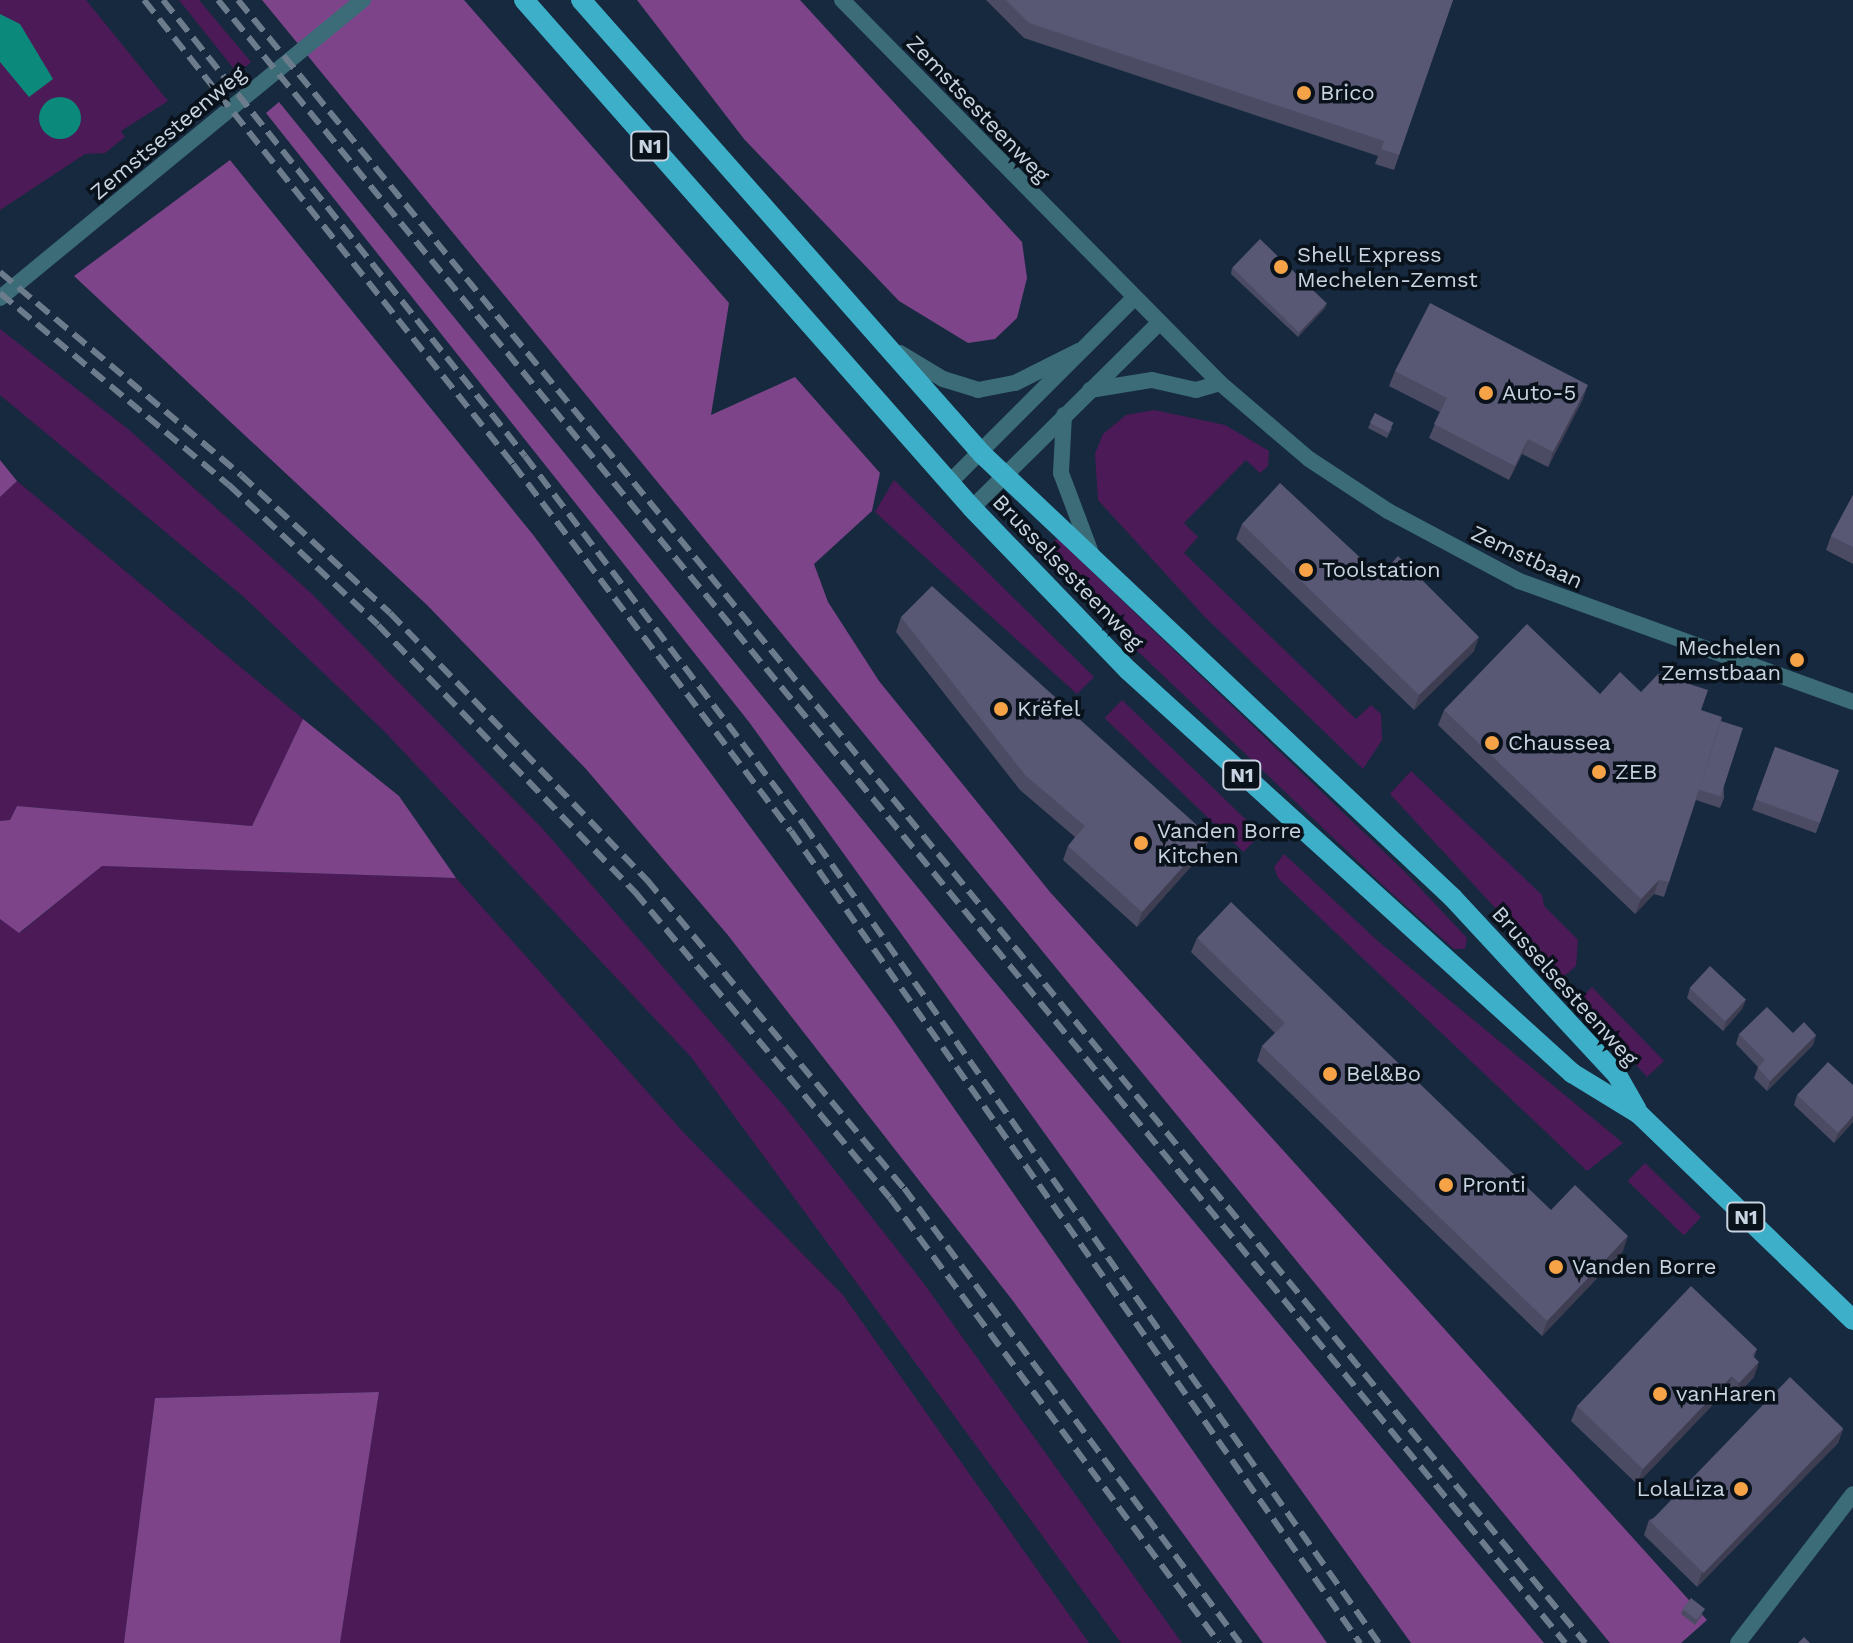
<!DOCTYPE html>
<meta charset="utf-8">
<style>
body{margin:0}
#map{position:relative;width:1853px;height:1643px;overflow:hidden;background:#16293e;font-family:"Work Sans",sans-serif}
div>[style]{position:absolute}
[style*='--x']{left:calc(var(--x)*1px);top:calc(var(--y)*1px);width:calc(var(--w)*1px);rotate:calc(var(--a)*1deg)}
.green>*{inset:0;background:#4d1a58;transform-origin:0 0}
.forest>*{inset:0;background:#7e448a}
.water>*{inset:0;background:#0b897a}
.round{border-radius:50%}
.minor>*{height:16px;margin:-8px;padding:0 8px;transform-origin:8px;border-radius:8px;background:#3b6c78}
.tertiary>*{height:16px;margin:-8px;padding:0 8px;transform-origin:8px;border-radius:8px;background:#3b6c78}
.primary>*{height:20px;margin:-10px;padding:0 10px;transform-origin:10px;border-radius:10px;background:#3dafc9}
.rail>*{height:6px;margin-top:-3px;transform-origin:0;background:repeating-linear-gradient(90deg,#6c7c8d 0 16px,transparent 0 24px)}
.wall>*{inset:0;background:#4c4b64;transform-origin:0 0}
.shaded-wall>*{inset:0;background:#3e3d51}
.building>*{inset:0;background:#585774;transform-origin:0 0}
.dots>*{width:22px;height:22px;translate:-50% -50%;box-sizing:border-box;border:4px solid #09111b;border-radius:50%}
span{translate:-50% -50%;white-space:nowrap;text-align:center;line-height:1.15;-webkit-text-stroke:7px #09111b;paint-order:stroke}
.shield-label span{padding:2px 6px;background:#09111b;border:2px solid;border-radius:6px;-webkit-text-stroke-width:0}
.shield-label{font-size:20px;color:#c8d4e1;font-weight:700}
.poi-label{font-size:22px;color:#c8d4e1}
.left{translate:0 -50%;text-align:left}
.right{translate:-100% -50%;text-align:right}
.street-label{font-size:22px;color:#c8d4e1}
</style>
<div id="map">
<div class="green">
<div style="clip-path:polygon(0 0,86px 0,168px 101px,121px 131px,125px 137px,105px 153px,85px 154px,0 210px)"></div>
<div style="clip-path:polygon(179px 0,199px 0,251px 62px,238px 74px)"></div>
<div style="clip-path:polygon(0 329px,128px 429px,312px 594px,541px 827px,785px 1107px,922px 1281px,1182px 1643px,1121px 1643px,691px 1057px,384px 731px,244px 597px,0 395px)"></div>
<div style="clip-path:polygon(1154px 410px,1225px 425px,1269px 451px,1268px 466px,1260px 473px,1246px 460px,1184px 523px,1198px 537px,1184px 553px,1356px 719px,1371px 705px,1381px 714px,1382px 740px,1363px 769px,1205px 617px,1098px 500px,1095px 454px,1103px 434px,1126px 415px)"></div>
<div style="clip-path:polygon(894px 480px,1094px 677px,1077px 694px,875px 512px)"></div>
<div style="clip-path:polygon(17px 481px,303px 719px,252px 826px,17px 806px,10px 820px,0 821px,0 497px)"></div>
<div style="clip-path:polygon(1057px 538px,1404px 871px,1467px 938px,1465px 949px,1454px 949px,1388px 890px,1039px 557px)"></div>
<div style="left:1122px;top:700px;width:193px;height:25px;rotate:44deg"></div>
<div style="clip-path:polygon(1411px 771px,1542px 895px,1544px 906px,1578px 940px,1576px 966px,1561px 979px,1390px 794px)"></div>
<div style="clip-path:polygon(1284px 854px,1380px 943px,1623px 1143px,1587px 1171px,1278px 878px,1274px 867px)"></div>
<div style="clip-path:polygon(102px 866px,456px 878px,684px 1133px,843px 1295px,1089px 1643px,340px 1643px,379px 1392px,155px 1398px,124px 1643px,0 1643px,0 919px,20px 933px)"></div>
<div style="clip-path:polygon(1592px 987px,1664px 1061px,1647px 1077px,1578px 1001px)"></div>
<div style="left:1645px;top:1163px;width:78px;height:25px;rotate:44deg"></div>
</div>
<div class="forest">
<div style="clip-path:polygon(262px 0,464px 0,729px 303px,711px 415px,795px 377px,880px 473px,872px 511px,814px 564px,828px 602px,879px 681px,1050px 892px,1707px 1620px,1681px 1643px,1610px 1643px)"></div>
<div style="clip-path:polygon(637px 0,800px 0,1022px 242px,1027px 278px,1017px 318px,995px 339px,968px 343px,899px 301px,744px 139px)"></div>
<div style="clip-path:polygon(279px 102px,975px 958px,1544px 1643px,1411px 1643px,749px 722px,266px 113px)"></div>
<div style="clip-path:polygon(230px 160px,534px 536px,701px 760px,891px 1018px,1327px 1643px,1263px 1643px,1013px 1301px,727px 934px,586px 769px,427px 605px,74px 276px)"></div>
<div style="clip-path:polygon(0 460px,17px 481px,0 497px)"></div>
<div style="clip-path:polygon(303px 719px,399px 796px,456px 878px,102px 866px,19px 933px,0 919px,0 821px,10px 820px,17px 806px,252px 826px)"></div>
<div style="clip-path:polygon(379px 1392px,340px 1643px,124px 1643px,155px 1398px)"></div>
</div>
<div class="water">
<div style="clip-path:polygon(0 14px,20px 24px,53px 79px,29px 97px,0 62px)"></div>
<div class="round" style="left:39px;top:97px;width:42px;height:42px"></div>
</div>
<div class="minor">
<div style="--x:1738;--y:1643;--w:188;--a:-52.3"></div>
</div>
<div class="tertiary">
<div style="--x:842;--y:0;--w:538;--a:45.38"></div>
<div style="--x:1220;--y:383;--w:117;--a:40.5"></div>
<div style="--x:1309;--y:459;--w:95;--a:33.4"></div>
<div style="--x:1388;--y:511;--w:149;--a:28.1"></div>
<div style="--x:1519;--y:581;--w:355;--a:19.9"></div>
<div style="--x:0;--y:298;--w:470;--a:-39.4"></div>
<div style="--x:900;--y:353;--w:50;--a:31.2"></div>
<div style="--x:943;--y:379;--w:37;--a:17"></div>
<div style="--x:978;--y:390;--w:38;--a:-11"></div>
<div style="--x:1015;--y:383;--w:72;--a:-26.6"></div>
<div style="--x:1090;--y:390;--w:63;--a:-9.2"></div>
<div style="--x:1152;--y:380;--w:45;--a:12.8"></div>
<div style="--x:1196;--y:390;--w:25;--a:-16"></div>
<div style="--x:1064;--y:415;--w:58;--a:93"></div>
<div style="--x:1061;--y:473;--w:85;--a:69.4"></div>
<div style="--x:949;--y:483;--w:262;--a:-45"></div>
<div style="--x:972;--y:508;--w:263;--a:-44.7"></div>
</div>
<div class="primary">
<div style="--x:524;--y:0;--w:677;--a:48.59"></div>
<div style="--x:972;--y:508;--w:225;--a:46.1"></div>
<div style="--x:1128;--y:670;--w:600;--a:42.23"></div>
<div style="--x:1572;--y:1073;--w:79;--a:31.5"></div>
<div style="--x:1639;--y:1114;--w:297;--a:43.9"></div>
<div style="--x:581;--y:0;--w:606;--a:48.55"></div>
<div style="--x:982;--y:454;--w:647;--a:43.31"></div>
<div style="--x:1453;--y:898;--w:241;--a:47.2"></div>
<div style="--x:1617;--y:1075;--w:40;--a:60.3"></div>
</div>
<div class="rail">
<div style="--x:144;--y:0;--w:593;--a:51.51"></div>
<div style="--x:513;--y:464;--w:460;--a:52.9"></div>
<div style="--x:791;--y:831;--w:992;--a:54.98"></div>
<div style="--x:163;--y:0;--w:582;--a:51.56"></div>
<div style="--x:525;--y:456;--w:463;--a:52.9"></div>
<div style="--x:804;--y:825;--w:1000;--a:54.9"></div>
<div style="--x:218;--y:0;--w:2125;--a:50.65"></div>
<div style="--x:238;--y:0;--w:2125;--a:50.65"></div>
<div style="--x:0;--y:272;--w:315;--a:40.1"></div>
<div style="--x:241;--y:475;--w:203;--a:42.8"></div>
<div style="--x:390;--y:613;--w:371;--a:46.1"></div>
<div style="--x:647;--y:880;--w:401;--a:50.2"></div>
<div style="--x:904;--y:1188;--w:566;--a:53.56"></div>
<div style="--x:0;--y:293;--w:299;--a:40"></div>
<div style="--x:229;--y:485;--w:204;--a:43.2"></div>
<div style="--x:378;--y:625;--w:371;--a:46.1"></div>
<div style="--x:635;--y:892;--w:398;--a:50.2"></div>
<div style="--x:890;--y:1198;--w:553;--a:53.52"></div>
</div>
<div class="wall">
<div style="clip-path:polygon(986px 0,1453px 0,1394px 170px,1375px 164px,1378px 156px,1024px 38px)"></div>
<div style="clip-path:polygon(1232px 268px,1325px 308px,1298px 337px,1231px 274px)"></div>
<div style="clip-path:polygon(1395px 371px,1583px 399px,1548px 467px,1522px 454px,1509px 480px,1429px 438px,1440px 412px,1389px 386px)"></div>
<div style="clip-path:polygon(1375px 413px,1392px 428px,1387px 438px,1368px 428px)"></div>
<div style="clip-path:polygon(1853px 495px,1853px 564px,1826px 550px,1831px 536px)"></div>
<div style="clip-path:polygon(1242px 524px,1380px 576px,1474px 651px,1414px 710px,1236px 539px)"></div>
<div style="clip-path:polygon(901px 617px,1204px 852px,1137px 927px,1063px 860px,1068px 846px,1075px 837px,1020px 790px,896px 632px)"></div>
<div style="clip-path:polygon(1641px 692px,1721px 721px,1724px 798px,1720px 808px,1696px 800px,1664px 897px,1654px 894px,1635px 914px,1438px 725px,1444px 710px,1600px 694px)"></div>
<div style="left:1775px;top:747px;width:68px;height:67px;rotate:20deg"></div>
<div style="clip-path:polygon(1197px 938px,1551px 1210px,1623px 1251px,1542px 1336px,1257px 1061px,1262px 1046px,1275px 1033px,1191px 952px)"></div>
<div style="clip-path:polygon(1690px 988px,1746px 999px,1742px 1009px,1723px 1031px,1687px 998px)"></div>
<div style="clip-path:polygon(1793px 1033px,1816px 1035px,1813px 1045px,1767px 1091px,1754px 1078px,1758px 1067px,1736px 1044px,1739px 1034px)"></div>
<div style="clip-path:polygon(1797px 1095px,1853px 1122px,1834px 1143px,1794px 1105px)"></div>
<div style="clip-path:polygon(1757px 1349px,1754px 1357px,1754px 1377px,1734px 1398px,1726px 1391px,1637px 1484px,1571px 1421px,1577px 1406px)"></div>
<div style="clip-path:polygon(1843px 1429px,1838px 1443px,1697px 1587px,1644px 1535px,1649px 1520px)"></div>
<div style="clip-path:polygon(1683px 1609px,1703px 1614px,1695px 1625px,1681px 1614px)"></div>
</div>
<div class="shaded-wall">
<div style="clip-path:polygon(1327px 303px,1325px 308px,1298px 337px,1300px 332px)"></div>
<div style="clip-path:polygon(1588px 385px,1583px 399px,1548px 467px,1553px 452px)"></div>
<div style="clip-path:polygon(1528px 439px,1522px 454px,1509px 480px,1515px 466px)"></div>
<div style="clip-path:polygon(1479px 637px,1474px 651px,1414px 710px,1419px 695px)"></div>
<div style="clip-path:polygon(1210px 837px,1204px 852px,1137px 927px,1142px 912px)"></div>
<div style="clip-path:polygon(1659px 880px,1654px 894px,1635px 914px,1641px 899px)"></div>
<div style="clip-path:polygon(1746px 999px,1742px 1009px,1723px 1031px,1726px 1021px)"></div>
<div style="clip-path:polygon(1816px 1035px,1813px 1045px,1767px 1091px,1770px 1081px)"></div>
<div style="clip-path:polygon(1853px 1116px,1853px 1122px,1834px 1143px,1838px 1133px)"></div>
<div style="clip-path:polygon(1628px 1236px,1623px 1251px,1542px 1336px,1547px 1321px)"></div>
<div style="clip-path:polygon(1759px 1362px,1754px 1377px,1734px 1398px,1739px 1383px)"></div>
<div style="clip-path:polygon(1732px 1376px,1726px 1391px,1637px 1484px,1643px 1469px)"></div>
<div style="clip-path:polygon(1843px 1429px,1838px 1443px,1697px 1587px,1702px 1572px)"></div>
</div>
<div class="building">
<div style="clip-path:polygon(1006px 0,1453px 0,1399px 155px,1381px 149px,1384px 141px,1029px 23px)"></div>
<div style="left:1260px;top:239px;width:93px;height:40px;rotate:44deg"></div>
<div style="clip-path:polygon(1430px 303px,1588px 385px,1553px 452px,1528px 439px,1515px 466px,1434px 424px,1447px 398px,1395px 371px)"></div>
<div style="left:1375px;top:413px;width:21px;height:11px;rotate:28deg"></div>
<div style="clip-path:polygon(1280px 483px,1380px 576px,1398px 556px,1479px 637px,1419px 695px,1242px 524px)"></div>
<div style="clip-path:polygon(1853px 495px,1853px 547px,1831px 536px)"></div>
<div style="clip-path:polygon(932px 586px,1210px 837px,1142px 912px,1068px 846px,1085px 826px,1025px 775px,901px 617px)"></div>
<div style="clip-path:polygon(1527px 624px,1600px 694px,1620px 672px,1641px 692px,1658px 674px,1708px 690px,1701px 710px,1722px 717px,1669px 882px,1659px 880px,1641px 899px,1444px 710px)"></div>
<div style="left:1721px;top:721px;width:23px;height:72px;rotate:18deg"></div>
<div style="left:1775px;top:747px;width:68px;height:56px;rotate:20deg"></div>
<div style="clip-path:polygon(1231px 902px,1551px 1210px,1575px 1185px,1628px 1236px,1547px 1321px,1262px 1046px,1285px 1023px,1197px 938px)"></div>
<div style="left:1710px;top:966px;width:49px;height:30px;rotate:43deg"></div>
<div style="clip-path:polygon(1767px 1007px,1793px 1033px,1804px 1022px,1816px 1035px,1770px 1081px,1758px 1068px,1765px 1060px,1739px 1034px)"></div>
<div style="clip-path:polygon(1828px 1062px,1853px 1085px,1853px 1116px,1838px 1133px,1797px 1095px)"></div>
<div style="clip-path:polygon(1691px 1286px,1757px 1349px,1752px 1355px,1759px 1362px,1739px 1383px,1732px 1376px,1643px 1469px,1577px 1406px)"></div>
<div style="left:1790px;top:1377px;width:74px;height:201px;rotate:44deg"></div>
<div style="left:1691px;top:1598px;width:18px;height:14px;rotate:38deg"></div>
<div style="clip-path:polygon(1804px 1637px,1810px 1643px,1798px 1643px)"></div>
</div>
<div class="dots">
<div style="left:1304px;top:93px;background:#f6a247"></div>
<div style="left:1281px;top:267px;background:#f6a247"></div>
<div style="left:1486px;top:393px;background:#f6a247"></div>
<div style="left:1306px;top:570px;background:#f6a247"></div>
<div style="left:1797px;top:660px;background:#f6a247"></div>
<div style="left:1001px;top:709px;background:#f6a247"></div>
<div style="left:1492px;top:743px;background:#f6a247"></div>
<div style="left:1599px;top:772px;background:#f6a247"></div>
<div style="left:1141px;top:843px;background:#f6a247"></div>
<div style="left:1330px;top:1074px;background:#f6a247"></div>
<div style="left:1446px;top:1185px;background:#f6a247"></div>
<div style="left:1556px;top:1267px;background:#f6a247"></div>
<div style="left:1660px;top:1394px;background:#f6a247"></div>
<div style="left:1741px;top:1489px;background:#f6a247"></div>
</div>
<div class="shield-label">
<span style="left:650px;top:146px">N1</span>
<span style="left:1242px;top:775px">N1</span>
<span style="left:1746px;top:1217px">N1</span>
</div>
<div class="poi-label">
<span class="left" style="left:1320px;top:93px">Brico</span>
<span class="left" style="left:1297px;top:267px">Shell Express<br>Mechelen-Zemst</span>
<span class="left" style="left:1502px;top:393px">Auto-5</span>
<span class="left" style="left:1322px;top:570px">Toolstation</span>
<span class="right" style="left:1781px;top:660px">Mechelen<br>Zemstbaan</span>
<span class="left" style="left:1017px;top:709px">Krëfel</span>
<span class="left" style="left:1508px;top:743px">Chaussea</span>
<span class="left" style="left:1615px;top:772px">ZEB</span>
<span class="left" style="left:1157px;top:843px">Vanden Borre<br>Kitchen</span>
<span class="left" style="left:1346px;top:1074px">Bel&amp;Bo</span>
<span class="left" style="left:1462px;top:1185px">Pronti</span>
<span class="left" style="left:1572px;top:1267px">Vanden Borre</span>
<span class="left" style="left:1676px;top:1394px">vanHaren</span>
<span class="right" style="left:1725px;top:1489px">LolaLiza</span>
</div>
<div class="street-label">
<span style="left:978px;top:109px;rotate:46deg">Zemstsesteenweg</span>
<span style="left:168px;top:133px;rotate:-40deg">Zemstsesteenweg</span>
<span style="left:1527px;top:557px;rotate:25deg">Zemstbaan</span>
<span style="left:1068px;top:572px;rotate:46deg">Brusselsesteenweg</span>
<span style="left:1565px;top:986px;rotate:48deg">Brusselsesteenweg</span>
</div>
</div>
